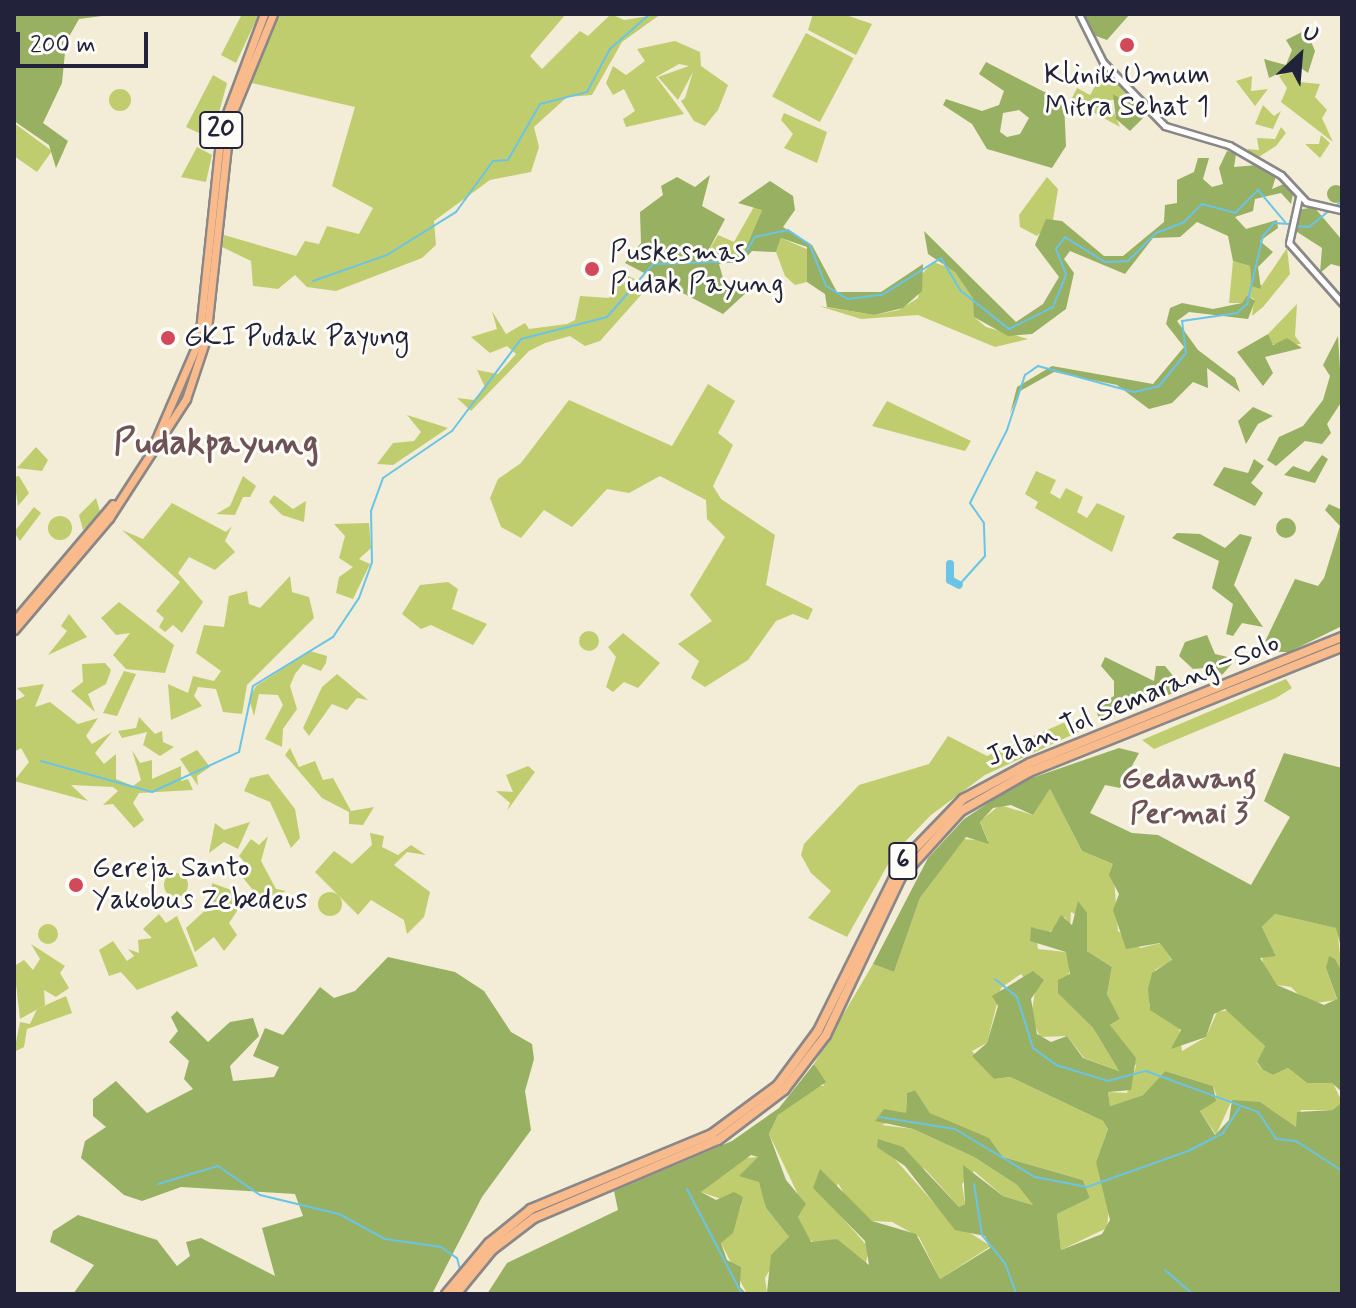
<!DOCTYPE html>
<meta charset="utf-8">
<style>
body{margin:0}
#map{position:relative;width:1356px;height:1308px;overflow:hidden;background:#f3ecd6;font-family:Mynerve,sans-serif}
div>[style]{position:absolute}
[style*='--x']{left:calc(var(--x)*1px);top:calc(var(--y)*1px);width:calc(var(--w)*1px);rotate:calc(var(--a)*1deg)}
.green>*{inset:0;background:#c0cd6f;transform-origin:0 0}
.round{border-radius:50%}
.forest>*{inset:0;background:#98b062}
.stream>*{height:2px;margin:-1px;padding:0 1px;transform-origin:1px;border-radius:1px;background:#6ac4e7}
.river>*{height:8px;margin:-4px;padding:0 4px;transform-origin:4px;border-radius:4px;background:#6ac4e7}
.roads{filter:drop-shadow(2px 0 #8a8788) drop-shadow(-2px 0 #8a8788) drop-shadow(0 2px #8a8788) drop-shadow(0 -2px #8a8788)}
.tertiary>*{height:5px;margin:-2.5px;padding:0 2.5px;transform-origin:2.5px;border-radius:2.5px;background:#fff}
.trunk>*{height:7px;margin:-3.5px;padding:0 3.5px;transform-origin:3.5px;border-radius:3.5px;background:#fabb8c}
.motorway>*{height:8px;margin:-4px;padding:0 4px;transform-origin:4px;border-radius:4px;background:#fabb8c}
.dots>*{width:22px;height:22px;translate:-50% -50%;box-sizing:border-box;border:4px solid #fdfcf7;border-radius:50%}
span{translate:-50% -50%;white-space:nowrap;text-align:center;line-height:1.15;-webkit-text-stroke:6px #fdfcf7;paint-order:stroke}
.shield-label span{padding:2px 6px;background:#fdfcf7;border:2px solid;border-radius:6px;-webkit-text-stroke-width:0}
.shield-label{font-size:26px;color:#22223b;font-weight:700}
.poi-label{font-size:28px;color:#22223b}
.left{translate:0 -50%;text-align:left}
.street-label{font-size:28px;color:#22223b}
.neighbourhood-label{font-size:30px;color:#6d5357;font-weight:700}
.district-label{font-size:36px;color:#6d5357;font-weight:700}
.frame{position:absolute;inset:0;border:16px solid #22223b;pointer-events:none}
.north{position:absolute;left:1260px;top:16px;width:80px;height:80px;-webkit-text-stroke:6px #fdfcf7;paint-order:stroke;rotate:26deg;font-size:22px;font-weight:700;line-height:32px;text-align:center;color:#22223b}
.north::after{content:'';display:block;margin:auto;width:28px;height:36px;background:#22223b;clip-path:polygon(50% 0,100% 100%,50% 72%,0 100%)}
.scale{position:absolute;left:16px;top:32px;width:132px;height:36px;box-sizing:border-box;border:4px solid #22223b;border-top:0;padding-left:10px;font-size:24px;line-height:28px;white-space:nowrap;color:#22223b;-webkit-text-stroke:6px #fdfcf7;paint-order:stroke}
</style>
<div id="map">
<div class="green">
<div style="clip-path:polygon(242px 14px,258px 16px,236px 63px,221px 55px)"></div>
<div style="clip-path:polygon(280px 14px,566px 14px,530px 56px,542px 69px,580px 31px,588px 36px,611px 14px,624px 20px,661px 14px,622px 42px,592px 95px,567px 97px,534px 127px,539px 147px,531px 172px,490px 180px,434px 221px,436px 245px,422px 258px,336px 291px,307px 287px,295px 275px,278px 289px,253px 286px,251px 261px,222px 247px,224px 235px,296px 256px,305px 241px,319px 244px,327px 226px,359px 234px,373px 208px,332px 186px,355px 107px,247px 82px)"></div>
<div style="clip-path:polygon(813px 14px,843px 14px,872px 24px,856px 55px,808px 30px)"></div>
<div style="left:806px;top:33px;width:54px;height:72px;rotate:28deg"></div>
<div style="clip-path:polygon(675px 41px,700px 52px,701px 66px,728px 85px,718px 110px,705px 126px,694px 121px,681px 101px,685px 98px,693px 72px,678px 100px,658px 77px,689px 66px,679px 64px,656px 77px,684px 114px,626px 127px,623px 119px,635px 111px,624px 89px,613px 95px,606px 83px,613px 66px,626px 75px,645px 61px,637px 49px)"></div>
<div style="clip-path:polygon(1105px 69px,1135px 99px,1109px 100px,1120px 127px,1071px 100px,1077px 88px,1090px 95px)"></div>
<div style="clip-path:polygon(1290px 70px,1299px 82px,1320px 84px,1315px 97px,1327px 110px,1322px 118px,1333px 142px,1281px 102px,1287px 88px,1279px 76px)"></div>
<div style="clip-path:polygon(213px 75px,227px 83px,212px 139px,186px 127px)"></div>
<div style="clip-path:polygon(1252px 76px,1251px 91px,1268px 89px,1255px 106px,1236px 81px)"></div>
<div class="round" style="left:109px;top:89px;width:22px;height:22px"></div>
<div style="clip-path:polygon(1263px 105px,1274px 116px,1281px 111px,1273px 129px,1255px 124px)"></div>
<div style="clip-path:polygon(784px 113px,827px 132px,817px 163px,784px 148px,793px 134px,781px 120px)"></div>
<div style="clip-path:polygon(14px 123px,52px 151px,37px 172px,14px 156px)"></div>
<div style="clip-path:polygon(1281px 127px,1286px 133px,1276px 146px,1257px 158px,1247px 149px,1259px 150px,1257px 138px,1275px 139px)"></div>
<div style="clip-path:polygon(1321px 135px,1330px 143px,1320px 158px,1305px 144px,1319px 144px)"></div>
<div style="clip-path:polygon(197px 147px,212px 155px,206px 182px,181px 177px)"></div>
<div style="clip-path:polygon(1047px 177px,1058px 189px,1053px 220px,1037px 236px,1020px 227px,1019px 215px)"></div>
<div style="clip-path:polygon(755px 205px,762px 210px,744px 252px,705px 257px,718px 235px,734px 242px)"></div>
<div style="clip-path:polygon(781px 238px,809px 250px,807px 282px,795px 285px,785px 276px,776px 252px)"></div>
<div style="clip-path:polygon(1287px 248px,1290px 274px,1263px 307px,1252px 316px,1254px 299px,1247px 295px,1242px 303px,1229px 303px,1233px 261px,1250px 266px,1251px 284px,1262px 285px)"></div>
<div style="clip-path:polygon(933px 262px,953px 269px,974px 298px,974px 317px,986px 327px,1028px 339px,995px 347px,918px 315px,861px 319px,819px 306px,874px 315px,899px 310px,918px 298px,921px 275px)"></div>
<div style="clip-path:polygon(622px 273px,649px 286px,600px 341px,585px 346px,570px 336px,545px 343px,529px 351px,471px 411px,457px 398px,474px 400px,485px 387px,477px 370px,498px 374px,516px 354px,507px 346px,490px 353px,471px 337px,497px 329px,492px 311px,506px 334px,525px 323px,529px 329px,567px 324px,575px 320px,580px 296px,609px 298px)"></div>
<div style="clip-path:polygon(1297px 304px,1295px 336px,1301px 344px,1270px 344px,1268px 334px)"></div>
<div style="clip-path:polygon(708px 384px,735px 401px,718px 433px,733px 445px,713px 486px,721px 499px,775px 535px,766px 585px,813px 609px,808px 620px,793px 614px,776px 621px,748px 660px,705px 687px,691px 678px,699px 661px,678px 644px,712px 621px,690px 595px,725px 537px,707px 519px,706px 500px,660px 476px,629px 493px,607px 489px,572px 527px,544px 510px,521px 538px,501px 527px,490px 498px,498px 479px,521px 463px,569px 400px,672px 446px)"></div>
<div style="clip-path:polygon(887px 401px,971px 441px,965px 451px,872px 426px)"></div>
<div style="clip-path:polygon(407px 415px,448px 428px,393px 465px,377px 464px,393px 443px,414px 441px,421px 432px)"></div>
<div style="clip-path:polygon(36px 447px,48px 460px,42px 471px,17px 468px)"></div>
<div style="clip-path:polygon(1036px 471px,1056px 480px,1050px 493px,1060px 499px,1066px 488px,1083px 497px,1077px 512px,1087px 518px,1097px 503px,1125px 516px,1112px 552px,1035px 508px,1038px 502px,1025px 494px)"></div>
<div style="clip-path:polygon(19px 476px,29px 493px,18px 506px,14px 477px)"></div>
<div style="clip-path:polygon(243px 476px,256px 486px,250px 497px,243px 497px,235px 515px,216px 514px,230px 506px)"></div>
<div style="clip-path:polygon(274px 495px,293px 509px,306px 501px,304px 522px,282px 515px,269px 502px)"></div>
<div style="clip-path:polygon(96px 498px,101px 515px,83px 530px,79px 515px)"></div>
<div style="clip-path:polygon(172px 503px,226px 532px,232px 526px,225px 541px,235px 552px,215px 570px,189px 557px,178px 573px,203px 602px,182px 633px,173px 625px,165px 632px,159px 627px,164px 618px,156px 611px,180px 582px,122px 530px,143px 539px)"></div>
<div style="clip-path:polygon(34px 507px,41px 513px,20px 541px,14px 532px)"></div>
<div class="round" style="left:48px;top:516px;width:24px;height:24px"></div>
<div style="clip-path:polygon(369px 523px,371px 548px,359px 559px,370px 564px,353px 599px,336px 593px,339px 577px,353px 567px,339px 558px,345px 536px,334px 524px)"></div>
<div style="clip-path:polygon(290px 576px,292px 592px,309px 597px,314px 618px,247px 685px,242px 714px,223px 712px,216px 689px,198px 687px,194px 696px,202px 706px,171px 720px,168px 684px,188px 693px,193px 676px,214px 681px,221px 671px,196px 653px,204px 625px,224px 627px,229px 596px,247px 591px,249px 604px,260px 608px)"></div>
<div style="clip-path:polygon(448px 582px,458px 589px,452px 609px,487px 624px,473px 645px,431px 625px,421px 629px,402px 614px,420px 585px)"></div>
<div style="clip-path:polygon(119px 602px,174px 645px,165px 673px,126px 669px,113px 655px,130px 633px,116px 635px,101px 618px)"></div>
<div style="clip-path:polygon(69px 614px,87px 637px,48px 655px,67px 631px,61px 626px)"></div>
<div class="round" style="left:579px;top:631px;width:20px;height:20px"></div>
<div style="clip-path:polygon(623px 633px,660px 663px,638px 688px,624px 682px,613px 692px,606px 687px,616px 657px,608px 647px)"></div>
<div style="clip-path:polygon(310px 651px,327px 656px,326px 663px,321px 671px,303px 664px,295px 674px,290px 686px,297px 709px,283px 729px,282px 747px,265px 739px,283px 705px,278px 695px,259px 694px,254px 716px,249px 699px,256px 686px)"></div>
<div style="clip-path:polygon(105px 663px,111px 670px,106px 684px,88px 694px,95px 712px,71px 691px,83px 682px,82px 664px)"></div>
<div style="clip-path:polygon(124px 671px,136px 674px,117px 716px,103px 713px)"></div>
<div style="clip-path:polygon(337px 674px,368px 700px,357px 698px,347px 710px,332px 704px,309px 736px,303px 728px,322px 687px)"></div>
<div style="clip-path:polygon(1286px 679px,1292px 688px,1276px 698px,1154px 749px,1142px 740px)"></div>
<div style="clip-path:polygon(44px 684px,35px 707px,50px 702px,78px 724px,98px 718px,86px 736px,92px 744px,112px 732px,95px 753px,104px 764px,116px 754px,116px 779px,133px 786px,141px 780px,132px 750px,140px 763px,152px 760px,152px 779px,181px 766px,181px 781px,188px 779px,193px 790px,139px 793px,133px 803px,144px 820px,134px 828px,113px 804px,103px 805px,118px 791px,113px 787px,71px 785px,88px 801px,14px 781px,29px 762px,21px 748px,14px 752px,14px 701px,25px 696px,17px 688px)"></div>
<div style="clip-path:polygon(139px 717px,155px 734px,162px 731px,163px 742px,174px 747px,160px 756px,143px 745px,147px 732px,122px 738px,118px 731px,136px 728px)"></div>
<div style="clip-path:polygon(1070px 720px,1087px 728px,985px 775px,931px 815px,895px 852px,847px 937px,808px 918px,831px 891px,811px 873px,801px 855px,804px 844px,859px 785px,929px 764px,948px 736px,987px 756px)"></div>
<div style="clip-path:polygon(290px 748px,299px 767px,315px 761px,323px 780px,333px 778px,351px 811px,374px 807px,363px 825px,349px 824px,349px 812px,322px 798px,285px 755px)"></div>
<div style="clip-path:polygon(197px 750px,210px 767px,197px 776px,198px 786px,180px 759px)"></div>
<div style="clip-path:polygon(528px 766px,535px 772px,507px 811px,510px 803px,496px 791px,513px 792px,506px 775px)"></div>
<div style="clip-path:polygon(268px 774px,295px 809px,300px 838px,291px 848px,270px 802px,244px 791px,250px 778px)"></div>
<div style="clip-path:polygon(1050px 789px,1082px 851px,1113px 864px,1118px 931px,1140px 948px,1161px 943px,1172px 961px,1155px 970px,1149px 1006px,1179px 1027px,1182px 1051px,1206px 1037px,1217px 1012px,1229px 1010px,1265px 1046px,1257px 1063px,1263px 1070px,1273px 1075px,1288px 1068px,1307px 1083px,1333px 1083px,1342px 1102px,1334px 1110px,1301px 1110px,1296px 1127px,1232px 1100px,1216px 1135px,1200px 1111px,1217px 1097px,1213px 1086px,1165px 1071px,1143px 1095px,1110px 1106px,1108px 1092px,1127px 1093px,1136px 1066px,1110px 1025px,1120px 1019px,1107px 994px,1112px 967px,1087px 951px,1087px 920px,1071px 912px,1070px 927px,1065px 917px,1050px 932px,1035px 928px,1038px 949px,1066px 952px,1072px 963px,1062px 996px,1093px 1028px,1119px 1071px,1084px 1058px,1067px 1036px,1040px 1037px,1031px 1016px,1035px 992px,1021px 974px,1001px 988px,987px 1043px,972px 1051px,994px 1079px,1010px 1077px,1103px 1121px,1108px 1129px,1096px 1162px,1110px 1197px,1107px 1228px,1061px 1250px,1057px 1214px,1090px 1198px,1083px 1180px,1003px 1157px,991px 1141px,930px 1113px,915px 1090px,907px 1093px,906px 1113px,882px 1125px,913px 1129px,974px 1157px,1017px 1185px,1033px 1205px,1003px 1196px,974px 1171px,962px 1184px,965px 1204px,959px 1207px,926px 1170px,878px 1140px,949px 1220px,991px 1246px,940px 1279px,919px 1237px,892px 1222px,872px 1221px,852px 1208px,838px 1183px,831px 1205px,869px 1248px,865px 1267px,837px 1239px,818px 1245px,808px 1239px,798px 1217px,804px 1207px,769px 1134px,778px 1115px,813px 1085px,824px 1086px,814px 1064px,873px 964px,894px 972px,920px 898px,964px 839px,988px 841px,980px 821px,1000px 805px,1033px 815px)"></div>
<div style="clip-path:polygon(250px 822px,238px 849px,224px 842px,209px 853px,215px 823px,224px 830px)"></div>
<div style="clip-path:polygon(370px 833px,384px 836px,382px 847px,398px 855px,411px 845px,426px 855px,407px 852px,394px 865px,430px 892px,424px 917px,407px 934px,404px 920px,371px 900px,358px 915px,315px 872px,334px 851px,352px 864px,372px 845px)"></div>
<div style="clip-path:polygon(268px 836px,261px 861px,276px 889px,286px 891px,262px 901px,239px 873px,247px 865px,239px 856px,251px 839px,259px 845px)"></div>
<div class="round" style="left:164px;top:873px;width:24px;height:24px"></div>
<div style="clip-path:polygon(212px 883px,234px 891px,237px 911px,229px 923px,237px 935px,224px 951px,214px 937px,195px 952px,186px 928px,211px 905px)"></div>
<div class="round" style="left:318px;top:892px;width:24px;height:24px"></div>
<div style="clip-path:polygon(159px 914px,166px 923px,177px 916px,198px 966px,137px 990px,121px 972px,109px 976px,99px 950px,113px 941px,127px 961px,134px 956px,128px 949px,139px 953px,138px 940px,152px 938px,143px 929px)"></div>
<div style="clip-path:polygon(1275px 914px,1337px 928px,1342px 972px,1326px 968px,1337px 1000px,1308px 1004px,1291px 987px,1277px 985px,1263px 966px,1262px 955px,1276px 956px,1262px 927px)"></div>
<div class="round" style="left:38px;top:924px;width:20px;height:20px"></div>
<div style="clip-path:polygon(31px 944px,65px 966px,60px 973px,69px 988px,56px 997px,44px 990px,45px 1005px,20px 1019px,14px 966px,24px 960px,33px 970px,40px 959px)"></div>
<div style="clip-path:polygon(66px 996px,72px 1013px,27px 1029px,24px 1047px,14px 1052px,20px 1022px,30px 1024px,37px 1009px)"></div>
<div style="clip-path:polygon(758px 1157px,766px 1208px,789px 1237px,765px 1278px,767px 1293px,747px 1294px,721px 1243px,741px 1206px,701px 1192px,743px 1158px)"></div>
</div>
<div class="forest">
<div style="clip-path:polygon(14px 14px,117px 14px,79px 19px,66px 42px,62px 83px,43px 123px,68px 141px,56px 168px,49px 145px,14px 121px)"></div>
<div style="clip-path:polygon(1073px 14px,1130px 14px,1107px 40px,1088px 33px)"></div>
<div style="clip-path:polygon(1306px 30px,1315px 51px,1308px 73px,1297px 65px,1269px 78px,1264px 59px,1286px 65px,1292px 50px,1286px 40px)"></div>
<div style="clip-path:polygon(evenodd,986px 62px,1064px 102px,1066px 146px,1052px 168px,987px 149px,972px 124px,943px 105px,946px 99px,982px 111px,999px 105px,1004px 91px,979px 74px,986px 62px,1019px 110px,1029px 118px,1020px 134px,1007px 137px,1000px 132px,1003px 113px,1019px 110px)"></div>
<div style="clip-path:polygon(1113px 94px,1127px 103px,1135px 99px,1147px 114px,1130px 131px,1116px 119px)"></div>
<div style="clip-path:polygon(1227px 151px,1236px 154px,1234px 167px,1257px 165px,1276px 176px,1272px 189px,1286px 183px,1293px 194px,1291px 204px,1281px 193px,1255px 199px,1253px 211px,1235px 217px,1246px 229px,1277px 220px,1278px 228px,1260px 241px,1273px 252px,1258px 267px,1261px 289px,1251px 286px,1250px 266px,1233px 261px,1228px 236px,1197px 222px,1180px 237px,1153px 238px,1125px 274px,1070px 251px,1064px 259px,1074px 273px,1066px 309px,1032px 334px,1008px 336px,974px 317px,973px 298px,955px 272px,928px 254px,924px 231px,1016px 322px,1043px 304px,1059px 277px,1035px 245px,1046px 219px,1062px 221px,1104px 256px,1123px 256px,1164px 222px,1165px 205px,1177px 203px,1177px 180px,1194px 172px,1198px 158px,1209px 158px,1203px 179px,1212px 187px,1223px 184px,1219px 168px)"></div>
<div style="clip-path:polygon(710px 175px,702px 206px,725px 219px,705px 257px,744px 252px,762px 210px,738px 203px,770px 181px,793px 196px,795px 210px,783px 227px,812px 245px,837px 292px,881px 292px,923px 264px,922px 291px,903px 308px,874px 315px,827px 307px,825px 294px,807px 282px,807px 247px,781px 238px,776px 252px,752px 251px,743px 261px,719px 264px,726px 289px,748px 291px,723px 314px,625px 263px,641px 243px,640px 212px,663px 195px,661px 186px,677px 177px,695px 187px)"></div>
<div class="round" style="left:1327px;top:185px;width:18px;height:18px"></div>
<div style="clip-path:polygon(1314px 207px,1342px 240px,1342px 267px,1331px 264px,1320px 273px,1322px 248px,1291px 228px,1298px 210px)"></div>
<div style="clip-path:polygon(1247px 295px,1255px 301px,1248px 319px,1189px 312px,1177px 321px,1198px 350px,1235px 378px,1240px 392px,1207px 368px,1208px 388px,1193px 382px,1172px 403px,1149px 409px,1117px 385px,1054px 372px,1020px 391px,1010px 414px,1017px 387px,1052px 366px,1153px 384px,1184px 347px,1166px 324px,1170px 308px,1182px 303px,1213px 309px,1242px 303px)"></div>
<div style="clip-path:polygon(1268px 334px,1273px 345px,1287px 338px,1302px 348px,1265px 357px,1273px 373px,1263px 386px,1237px 352px)"></div>
<div style="clip-path:polygon(1338px 336px,1342px 401px,1327px 424px,1331px 433px,1322px 444px,1305px 441px,1276px 466px,1267px 460px,1279px 437px,1303px 426px,1323px 400px,1330px 376px,1323px 365px)"></div>
<div style="clip-path:polygon(1253px 407px,1273px 416px,1258px 424px,1246px 444px,1238px 421px)"></div>
<div style="clip-path:polygon(1322px 455px,1328px 459px,1315px 483px,1284px 475px,1293px 466px,1309px 472px)"></div>
<div style="clip-path:polygon(1254px 459px,1264px 466px,1251px 483px,1263px 493px,1255px 506px,1213px 485px,1224px 467px,1248px 473px)"></div>
<div style="clip-path:polygon(1329px 504px,1342px 510px,1342px 626px,1289px 652px,1269px 652px,1262px 648px,1295px 579px,1318px 586px,1324px 578px,1340px 526px,1325px 510px)"></div>
<div class="round" style="left:1276px;top:518px;width:20px;height:20px"></div>
<div style="clip-path:polygon(1177px 533px,1200px 534px,1225px 548px,1240px 534px,1252px 537px,1234px 585px,1263px 627px,1242px 623px,1233px 636px,1226px 634px,1233px 604px,1212px 588px,1219px 561px,1172px 538px)"></div>
<div style="clip-path:polygon(1207px 635px,1215px 654px,1236px 659px,1222px 675px,1215px 667px,1193px 669px,1179px 656px,1185px 642px)"></div>
<div style="clip-path:polygon(1105px 657px,1154px 681px,1156px 666px,1165px 666px,1184px 689px,1158px 699px,1149px 694px,1119px 706px,1114px 717px,1099px 718px,1095px 708px,1114px 696px,1114px 681px,1101px 666px)"></div>
<div style="clip-path:polygon(1119px 748px,1139px 753px,1120px 788px,1105px 785px,1090px 813px,1132px 833px,1158px 835px,1251px 885px,1290px 817px,1264px 801px,1284px 753px,1342px 768px,1342px 951px,1336px 928px,1275px 914px,1262px 927px,1276px 956px,1260px 958px,1277px 985px,1324px 1005px,1337px 999px,1326px 968px,1329px 956px,1335px 959px,1342px 972px,1342px 1092px,1332px 1083px,1307px 1083px,1288px 1068px,1273px 1075px,1263px 1070px,1257px 1062px,1265px 1046px,1225px 1009px,1214px 1014px,1206px 1037px,1171px 1049px,1181px 1030px,1150px 1010px,1148px 989px,1152px 973px,1172px 960px,1160px 943px,1126px 949px,1113px 910px,1119px 894px,1109px 875px,1113px 864px,1082px 851px,1050px 789px,1033px 815px,1011px 805px,993px 808px,980px 822px,989px 844px,966px 837px,920px 898px,894px 972px,873px 964px,928px 858px,964px 819px,1020px 782px)"></div>
<div style="clip-path:polygon(1078px 901px,1087px 913px,1087px 951px,1112px 967px,1107px 994px,1120px 1019px,1110px 1025px,1136px 1058px,1131px 1090px,1108px 1092px,1110px 1106px,1143px 1095px,1165px 1071px,1213px 1086px,1216px 1101px,1200px 1111px,1215px 1135px,1229px 1120px,1232px 1100px,1260px 1102px,1296px 1127px,1297px 1112px,1333px 1110px,1342px 1102px,1342px 1294px,759px 1294px,767px 1292px,771px 1255px,789px 1237px,766px 1208px,759px 1182px,739px 1176px,758px 1157px,751px 1155px,701px 1192px,716px 1200px,734px 1192px,743px 1197px,733px 1233px,721px 1243px,727px 1260px,741px 1267px,740px 1287px,747px 1294px,487px 1294px,507px 1263px,618px 1210px,614px 1191px,732px 1141px,779px 1108px,814px 1064px,826px 1082px,778px 1115px,769px 1134px,786px 1180px,806px 1204px,798px 1217px,811px 1242px,837px 1239px,869px 1265px,865px 1241px,813px 1188px,820px 1169px,872px 1221px,916px 1234px,940px 1279px,990px 1248px,985px 1236px,955px 1230px,905px 1166px,877px 1147px,878px 1139px,903px 1147px,959px 1207px,965px 1204px,963px 1165px,1003px 1196px,1033px 1205px,1017px 1185px,974px 1157px,913px 1129px,875px 1121px,884px 1109px,906px 1113px,907px 1093px,915px 1090px,930px 1113px,989px 1138px,1003px 1157px,1083px 1180px,1090px 1198px,1057px 1214px,1061px 1250px,1102px 1234px,1110px 1220px,1096px 1162px,1108px 1129px,1103px 1121px,1010px 1077px,994px 1079px,972px 1056px,987px 1043px,998px 1006px,992px 996px,1033px 971px,1044px 980px,1031px 999px,1037px 1034px,1051px 1042px,1067px 1036px,1083px 1058px,1119px 1071px,1093px 1028px,1058px 993px,1058px 980px,1070px 974px,1066px 952px,1030px 941px,1031px 927px,1051px 932px,1061px 915px,1072px 925px)"></div>
<div style="clip-path:polygon(388px 957px,455px 972px,484px 991px,511px 1032px,532px 1044px,534px 1059px,525px 1091px,531px 1130px,482px 1197px,432px 1294px,73px 1294px,94px 1265px,50px 1242px,53px 1231px,78px 1215px,157px 1240px,177px 1266px,190px 1256px,186px 1242px,201px 1238px,275px 1276px,262px 1228px,303px 1216px,295px 1194px,181px 1187px,142px 1201px,124px 1195px,81px 1158px,85px 1141px,106px 1127px,93px 1116px,93px 1099px,116px 1081px,147px 1113px,193px 1089px,184px 1079px,189px 1061px,169px 1042px,178px 1031px,171px 1017px,177px 1011px,208px 1042px,230px 1022px,253px 1018px,259px 1036px,230px 1066px,233px 1081px,274px 1077px,279px 1067px,253px 1056px,265px 1028px,283px 1035px,320px 987px,334px 998px,355px 991px)"></div>
</div>
<div class="stream">
<div style="--x:1336;--y:206;--w:8;--a:-40"></div>
<div style="--x:1296;--y:226;--w:13;--a:4"></div>
<div style="--x:1309;--y:227;--w:28;--a:-39"></div>
<div style="--x:313;--y:281;--w:78;--a:-19.4"></div>
<div style="--x:387;--y:255;--w:81;--a:-31.9"></div>
<div style="--x:456;--y:212;--w:63;--a:-54"></div>
<div style="--x:493;--y:161;--w:15;--a:-4"></div>
<div style="--x:508;--y:160;--w:64;--a:-60.3"></div>
<div style="--x:540;--y:104;--w:49;--a:-14.3"></div>
<div style="--x:587;--y:92;--w:49;--a:-61.9"></div>
<div style="--x:610;--y:49;--w:53;--a:-41.2"></div>
<div style="--x:959;--y:585;--w:39;--a:-48"></div>
<div style="--x:985;--y:556;--w:33;--a:-92"></div>
<div style="--x:984;--y:523;--w:24;--a:-125"></div>
<div style="--x:970;--y:503;--w:82;--a:-63.1"></div>
<div style="--x:1007;--y:430;--w:58;--a:-71.9"></div>
<div style="--x:1025;--y:375;--w:16;--a:-35"></div>
<div style="--x:1038;--y:366;--w:99;--a:15.2"></div>
<div style="--x:1134;--y:392;--w:26;--a:-13"></div>
<div style="--x:1159;--y:386;--w:43;--a:-50.7"></div>
<div style="--x:1186;--y:353;--w:32;--a:-97"></div>
<div style="--x:1182;--y:321;--w:56;--a:-8.3"></div>
<div style="--x:1237;--y:313;--w:13;--a:-42"></div>
<div style="--x:1247;--y:304;--w:70;--a:-76.8"></div>
<div style="--x:1263;--y:236;--w:17;--a:-50"></div>
<div style="--x:1274;--y:223;--w:16;--a:4"></div>
<div style="--x:41;--y:761;--w:115;--a:15.6"></div>
<div style="--x:152;--y:792;--w:96;--a:-24.7"></div>
<div style="--x:239;--y:752;--w:67;--a:-78"></div>
<div style="--x:253;--y:686;--w:94;--a:-31.5"></div>
<div style="--x:333;--y:637;--w:47;--a:-56.3"></div>
<div style="--x:359;--y:598;--w:38;--a:-70"></div>
<div style="--x:372;--y:562;--w:51;--a:-91.1"></div>
<div style="--x:371;--y:511;--w:35;--a:-70"></div>
<div style="--x:383;--y:478;--w:83;--a:-34.3"></div>
<div style="--x:452;--y:431;--w:115;--a:-53.1"></div>
<div style="--x:521;--y:339;--w:89;--a:-14.3"></div>
<div style="--x:607;--y:317;--w:70;--a:-49"></div>
<div style="--x:653;--y:264;--w:88;--a:-2"></div>
<div style="--x:741;--y:261;--w:28;--a:-60"></div>
<div style="--x:755;--y:237;--w:34;--a:-12"></div>
<div style="--x:788;--y:230;--w:27;--a:34"></div>
<div style="--x:810;--y:245;--w:44;--a:68.7"></div>
<div style="--x:826;--y:286;--w:26;--a:31"></div>
<div style="--x:848;--y:299;--w:34;--a:-7"></div>
<div style="--x:882;--y:295;--w:70;--a:-32.1"></div>
<div style="--x:941;--y:258;--w:39;--a:59"></div>
<div style="--x:961;--y:291;--w:61;--a:38.4"></div>
<div style="--x:1009;--y:329;--w:49;--a:-26.6"></div>
<div style="--x:1053;--y:307;--w:35;--a:-68"></div>
<div style="--x:1066;--y:274;--w:27;--a:-112"></div>
<div style="--x:1056;--y:249;--w:15;--a:-53"></div>
<div style="--x:1065;--y:237;--w:47;--a:32"></div>
<div style="--x:1105;--y:262;--w:23;--a:-2"></div>
<div style="--x:1128;--y:261;--w:40;--a:-45"></div>
<div style="--x:1156;--y:233;--w:30;--a:-21"></div>
<div style="--x:1184;--y:222;--w:25;--a:-45"></div>
<div style="--x:1202;--y:204;--w:34;--a:15"></div>
<div style="--x:1235;--y:213;--w:33;--a:-45"></div>
<div style="--x:1258;--y:190;--w:42;--a:49.8"></div>
<div style="--x:995;--y:979;--w:28;--a:39"></div>
<div style="--x:1017;--y:997;--w:53;--a:72.6"></div>
<div style="--x:1033;--y:1048;--w:29;--a:36"></div>
<div style="--x:1056;--y:1065;--w:54;--a:17.1"></div>
<div style="--x:1108;--y:1081;--w:39;--a:-15"></div>
<div style="--x:1146;--y:1071;--w:119;--a:20.1"></div>
<div style="--x:1258;--y:1112;--w:32;--a:56"></div>
<div style="--x:1276;--y:1139;--w:20;--a:6"></div>
<div style="--x:1296;--y:1141;--w:55;--a:33.1"></div>
<div style="--x:879;--y:1117;--w:77;--a:9"></div>
<div style="--x:955;--y:1129;--w:93;--a:31"></div>
<div style="--x:1035;--y:1177;--w:53;--a:10.9"></div>
<div style="--x:1087;--y:1187;--w:107;--a:-19.6"></div>
<div style="--x:1188;--y:1151;--w:39;--a:-27"></div>
<div style="--x:1223;--y:1133;--w:30;--a:-57"></div>
<div style="--x:158;--y:1184;--w:63;--a:-16.7"></div>
<div style="--x:218;--y:1166;--w:51;--a:34.6"></div>
<div style="--x:260;--y:1195;--w:81;--a:13.5"></div>
<div style="--x:339;--y:1214;--w:52;--a:28.5"></div>
<div style="--x:385;--y:1239;--w:57;--a:8.1"></div>
<div style="--x:441;--y:1247;--w:19;--a:35"></div>
<div style="--x:457;--y:1258;--w:16;--a:75"></div>
<div style="--x:974;--y:1184;--w:52;--a:81.1"></div>
<div style="--x:982;--y:1235;--w:36;--a:51"></div>
<div style="--x:1005;--y:1263;--w:33;--a:70"></div>
<div style="--x:687;--y:1189;--w:119;--a:62.4"></div>
<div style="--x:1165;--y:1270;--w:37;--a:41"></div>
<div style="--x:465;--y:1287;--w:7;--a:74"></div>
</div>
<div class="river">
<div style="--x:950;--y:564;--w:16;--a:90"></div>
<div style="--x:950;--y:580;--w:10;--a:29"></div>
</div>
<div class="roads">
<div class="tertiary">
<div style="--x:1079;--y:14;--w:54;--a:63.4"></div>
<div style="--x:1103;--y:62;--w:89;--a:45.9"></div>
<div style="--x:1165;--y:126;--w:67;--a:16.5"></div>
<div style="--x:1229;--y:145;--w:60;--a:30"></div>
<div style="--x:1281;--y:175;--w:37;--a:47"></div>
<div style="--x:1306;--y:202;--w:37;--a:13"></div>
<div style="--x:1299;--y:197;--w:47;--a:102.3"></div>
<div style="--x:1289;--y:243;--w:80;--a:48.5"></div>
</div>
<div class="trunk">
<div style="--x:151;--y:451;--w:121;--a:-66.6"></div>
<div style="--x:199;--y:340;--w:212;--a:-84"></div>
<div style="--x:221;--y:129;--w:123;--a:-69.5"></div>
<div style="--x:14;--y:621;--w:153;--a:-49.8"></div>
<div style="--x:14;--y:630;--w:147;--a:-49.7"></div>
<div style="--x:109;--y:518;--w:142;--a:-57.1"></div>
<div style="--x:186;--y:399;--w:63;--a:-71.6"></div>
<div style="--x:206;--y:339;--w:221;--a:-83.8"></div>
<div style="--x:230;--y:119;--w:113;--a:-67.7"></div>
</div>
<div class="motorway">
<div style="--x:446;--y:1294;--w:67;--a:-49.9"></div>
<div style="--x:489;--y:1243;--w:54;--a:-39"></div>
<div style="--x:531;--y:1209;--w:196;--a:-22.5"></div>
<div style="--x:712;--y:1134;--w:82;--a:-36.6"></div>
<div style="--x:778;--y:1085;--w:67;--a:-53.5"></div>
<div style="--x:818;--y:1031;--w:189;--a:-63.6"></div>
<div style="--x:902;--y:862;--w:88;--a:-45.9"></div>
<div style="--x:963;--y:799;--w:76;--a:-28.2"></div>
<div style="--x:1030;--y:763;--w:336;--a:-22"></div>
<div style="--x:456;--y:1294;--w:57;--a:-50.7"></div>
<div style="--x:492;--y:1250;--w:53;--a:-37.3"></div>
<div style="--x:534;--y:1218;--w:200;--a:-23"></div>
<div style="--x:718;--y:1140;--w:83;--a:-37.1"></div>
<div style="--x:784;--y:1090;--w:69;--a:-52.6"></div>
<div style="--x:826;--y:1035;--w:175;--a:-64.6"></div>
<div style="--x:901;--y:877;--w:89;--a:-47.7"></div>
<div style="--x:961;--y:811;--w:78;--a:-29.8"></div>
<div style="--x:1029;--y:772;--w:337;--a:-21.8"></div>
</div>
</div>
<div class="dots">
<div style="left:1127px;top:45px;background:#d1495b"></div>
<div style="left:592px;top:269px;background:#d1495b"></div>
<div style="left:168px;top:338px;background:#d1495b"></div>
<div style="left:76px;top:885px;background:#d1495b"></div>
</div>
<div class="shield-label">
<span style="left:221px;top:130px">20</span>
<span style="left:903px;top:861px">6</span>
</div>
<div class="poi-label">
<span style="left:1127px;top:92px">Klinik Umum<br>Mitra Sehat 1</span>
<span class="left" style="left:610px;top:269px">Puskesmas<br>Pudak Payung</span>
<span class="left" style="left:184px;top:338px">GKI Pudak Payung</span>
<span class="left" style="left:92px;top:885px">Gereja Santo<br>Yakobus Zebedeus</span>
</div>
<div class="street-label">
<span style="left:1133px;top:701px;rotate:-22deg">Jalan Tol Semarang–Solo</span>
</div>
<div class="neighbourhood-label">
<span style="left:1189px;top:796px">Gedawang<br>Permai 3</span>
</div>
<div class="district-label">
<span style="left:216px;top:444px">Pudakpayung</span>
</div>
<div class="frame"></div>
<div class="north">U</div>
<div class="scale">200 m</div>
</div>
